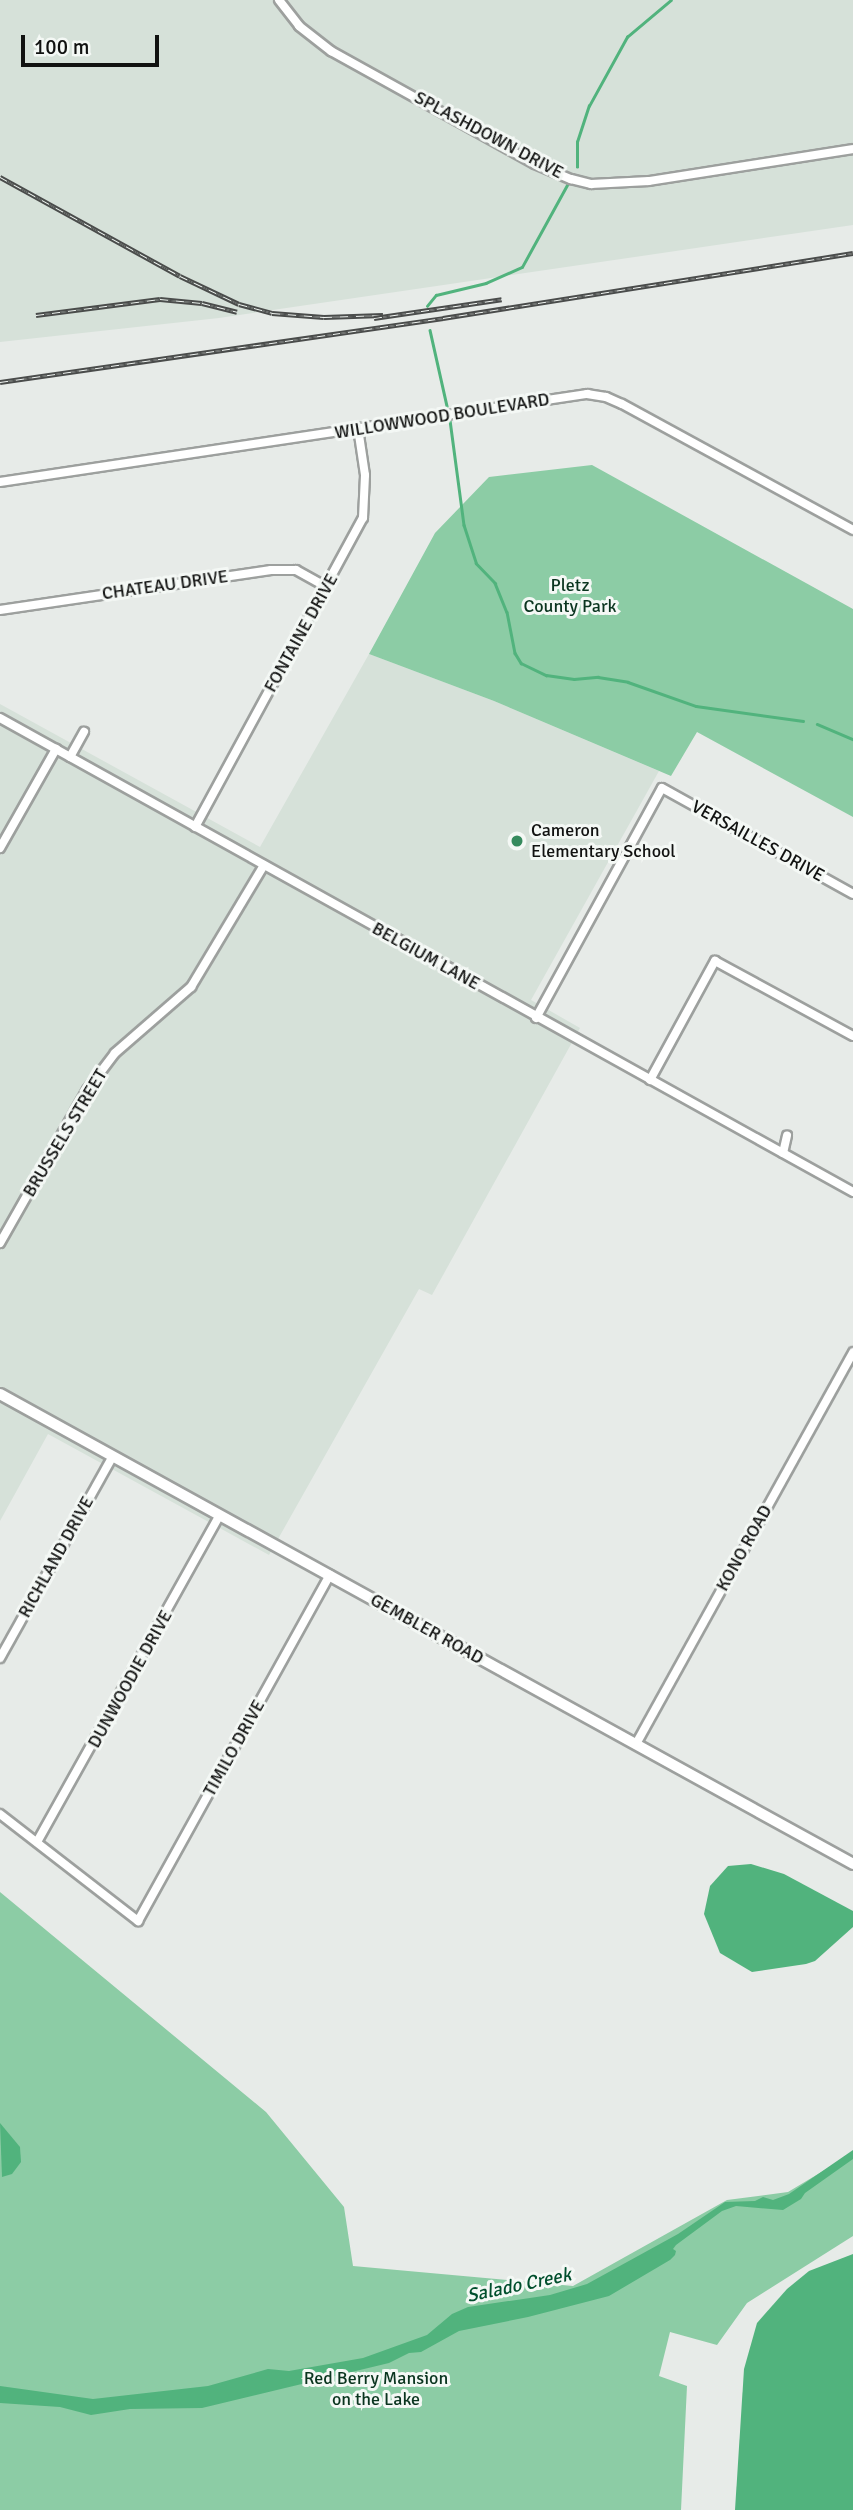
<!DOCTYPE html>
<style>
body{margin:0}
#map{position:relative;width:853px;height:2510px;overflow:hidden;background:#e7ebe8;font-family:Signika,sans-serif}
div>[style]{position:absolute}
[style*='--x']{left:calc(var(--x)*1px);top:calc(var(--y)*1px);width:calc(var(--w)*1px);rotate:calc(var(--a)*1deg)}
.built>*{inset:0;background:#d6e1d9}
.green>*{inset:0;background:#8ccca5}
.water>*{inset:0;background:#51b37d}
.stream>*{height:2.5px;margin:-1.25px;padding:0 1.25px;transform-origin:1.25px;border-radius:1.25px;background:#51b37d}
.roads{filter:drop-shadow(2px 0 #9da09e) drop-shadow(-2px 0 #9da09e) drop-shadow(0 2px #9da09e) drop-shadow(0 -2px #9da09e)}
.street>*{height:8px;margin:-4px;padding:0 4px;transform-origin:4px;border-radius:4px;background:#fff}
.secondary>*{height:10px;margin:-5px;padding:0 5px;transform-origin:5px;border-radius:5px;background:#fff}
.rail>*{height:5px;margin-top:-2.5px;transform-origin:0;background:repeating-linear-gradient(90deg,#f4f8f5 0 8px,#4a4c4b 0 16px);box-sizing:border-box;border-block:2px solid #4a4c4b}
.dots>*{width:19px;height:19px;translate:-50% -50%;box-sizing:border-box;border:4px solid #f4f8f5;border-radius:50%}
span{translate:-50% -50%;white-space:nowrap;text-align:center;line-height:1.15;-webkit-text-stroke:6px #f4f8f5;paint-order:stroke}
.street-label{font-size:18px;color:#111211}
.park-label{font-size:18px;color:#0a351f}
.poi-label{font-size:18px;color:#111211}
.left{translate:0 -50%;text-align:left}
.water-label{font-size:19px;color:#004f2d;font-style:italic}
.scale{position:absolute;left:21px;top:35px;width:138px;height:32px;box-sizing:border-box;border:4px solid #111211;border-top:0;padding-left:9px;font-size:21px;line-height:24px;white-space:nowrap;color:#111211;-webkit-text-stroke:5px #f4f8f5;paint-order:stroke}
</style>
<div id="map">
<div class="built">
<div style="clip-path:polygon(0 0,853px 0,853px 225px,219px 318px,0 342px)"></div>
<div style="clip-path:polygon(369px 654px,494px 701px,659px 771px,531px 1000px,580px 1028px,432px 1295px,419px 1289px,269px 1555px,48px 1434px,0 1521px,0 704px,260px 847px)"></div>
</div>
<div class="green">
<div style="clip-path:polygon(592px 465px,853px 609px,853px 817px,697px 732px,671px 776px,494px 701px,369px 654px,435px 533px,489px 477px)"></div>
<div style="clip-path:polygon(0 1892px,266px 2112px,344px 2207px,353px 2266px,573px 2286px,727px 2200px,788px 2192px,853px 2153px,853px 2236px,747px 2303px,717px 2345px,670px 2332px,659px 2376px,687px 2386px,681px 2510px,0 2510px)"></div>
</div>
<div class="water">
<div style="clip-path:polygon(751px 1864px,784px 1874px,853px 1911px,853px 1927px,815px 1961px,806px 1964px,752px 1972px,720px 1953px,704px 1914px,710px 1886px,728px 1866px)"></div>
<div style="clip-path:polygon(0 2123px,20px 2147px,21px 2162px,12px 2174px,2px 2177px)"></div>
<div style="clip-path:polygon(853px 2150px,853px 2159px,805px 2193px,801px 2199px,783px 2210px,736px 2206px,722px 2211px,676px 2245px,673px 2249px,676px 2251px,675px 2255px,670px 2260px,609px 2296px,528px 2317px,459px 2331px,421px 2352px,409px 2353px,389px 2363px,202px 2408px,130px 2409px,91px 2415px,60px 2407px,0 2403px,0 2386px,93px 2399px,208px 2386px,268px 2369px,289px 2371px,363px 2358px,427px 2335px,452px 2314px,468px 2307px,550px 2295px,587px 2284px,678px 2234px,725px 2202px,755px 2201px,763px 2197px,773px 2200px,789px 2194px)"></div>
<div style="clip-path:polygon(853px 2254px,853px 2510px,735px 2510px,744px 2369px,757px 2323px,787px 2289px,809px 2271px)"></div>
</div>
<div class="stream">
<div style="--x:577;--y:167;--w:25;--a:-90"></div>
<div style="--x:577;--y:142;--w:38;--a:-72"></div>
<div style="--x:589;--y:106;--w:79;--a:-61.2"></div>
<div style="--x:627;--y:37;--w:57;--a:-40.1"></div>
<div style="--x:427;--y:306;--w:14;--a:-51"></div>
<div style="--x:436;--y:295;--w:51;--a:-13.5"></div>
<div style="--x:486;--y:283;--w:39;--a:-24"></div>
<div style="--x:522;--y:267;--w:94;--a:-61.2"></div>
<div style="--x:430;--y:330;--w:78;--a:77.4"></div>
<div style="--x:450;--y:420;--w:106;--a:82.4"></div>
<div style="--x:464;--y:525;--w:40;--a:72"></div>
<div style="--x:476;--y:563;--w:28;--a:46"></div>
<div style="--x:495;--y:583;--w:31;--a:68"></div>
<div style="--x:507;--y:612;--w:42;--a:79"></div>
<div style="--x:515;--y:653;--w:12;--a:59"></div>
<div style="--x:521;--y:663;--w:28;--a:26"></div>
<div style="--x:546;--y:675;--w:28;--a:8"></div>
<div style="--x:574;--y:679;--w:24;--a:-5"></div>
<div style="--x:598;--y:677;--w:30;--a:9"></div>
<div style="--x:628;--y:682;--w:72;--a:19.4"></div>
<div style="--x:696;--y:706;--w:108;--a:8"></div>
<div style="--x:817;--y:724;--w:39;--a:23"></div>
</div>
<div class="roads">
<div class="street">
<div style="--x:279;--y:0;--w:33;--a:52"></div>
<div style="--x:299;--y:26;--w:41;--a:38"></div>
<div style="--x:331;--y:51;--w:233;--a:29"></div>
<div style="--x:535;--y:164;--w:39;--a:23"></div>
<div style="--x:571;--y:179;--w:21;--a:14"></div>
<div style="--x:591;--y:184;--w:58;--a:-3"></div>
<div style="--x:649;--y:181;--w:206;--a:-8.9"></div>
<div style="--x:0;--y:482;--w:594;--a:-8.53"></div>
<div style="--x:587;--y:394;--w:19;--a:9"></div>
<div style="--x:606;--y:397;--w:17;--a:24"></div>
<div style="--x:622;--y:404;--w:263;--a:28.6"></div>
<div style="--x:0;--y:610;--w:274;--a:-8.4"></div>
<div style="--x:271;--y:570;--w:25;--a:0"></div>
<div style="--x:296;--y:570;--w:35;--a:29"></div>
<div style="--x:0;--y:718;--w:976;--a:29.06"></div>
<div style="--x:70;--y:757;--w:29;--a:-61"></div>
<div style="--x:195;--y:827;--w:352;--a:-61.5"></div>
<div style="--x:363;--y:518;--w:43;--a:-87.3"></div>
<div style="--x:365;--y:475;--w:48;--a:-98.5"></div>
<div style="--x:0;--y:848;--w:114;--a:-60.5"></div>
<div style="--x:536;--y:1018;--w:262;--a:-61.3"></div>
<div style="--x:662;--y:788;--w:218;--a:29"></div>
<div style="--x:650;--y:1080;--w:136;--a:-61.4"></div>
<div style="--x:715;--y:961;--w:157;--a:28.5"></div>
<div style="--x:783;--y:1153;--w:18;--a:-77"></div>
<div style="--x:0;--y:1243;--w:176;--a:-60.4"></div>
<div style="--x:87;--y:1090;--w:46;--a:-52.9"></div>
<div style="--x:115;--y:1053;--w:101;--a:-41"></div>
<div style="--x:191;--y:987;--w:142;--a:-59.1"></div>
<div style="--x:0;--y:1658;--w:231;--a:-60.8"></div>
<div style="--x:636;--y:1744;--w:448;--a:-61"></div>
<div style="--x:0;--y:1814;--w:175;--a:37.8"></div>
<div style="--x:138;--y:1921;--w:396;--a:-61"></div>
<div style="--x:37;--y:1842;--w:375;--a:-60.8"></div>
</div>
<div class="secondary">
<div style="--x:0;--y:1394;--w:974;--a:28.85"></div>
</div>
</div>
<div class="rail">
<div style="--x:0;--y:177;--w:205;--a:28.8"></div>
<div style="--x:180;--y:276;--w:65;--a:25.4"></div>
<div style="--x:239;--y:304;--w:34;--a:15"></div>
<div style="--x:272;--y:313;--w:52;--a:4.4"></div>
<div style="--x:324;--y:317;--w:59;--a:-1.9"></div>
<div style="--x:36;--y:315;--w:125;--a:-7.4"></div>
<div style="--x:160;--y:299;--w:42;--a:5.4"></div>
<div style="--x:202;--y:303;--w:36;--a:14"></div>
<div style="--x:374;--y:318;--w:129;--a:-8.4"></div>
<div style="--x:0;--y:382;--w:448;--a:-8.2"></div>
<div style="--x:443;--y:318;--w:415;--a:-9"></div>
</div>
<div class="dots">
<div style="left:517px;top:841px;background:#358a5d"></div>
</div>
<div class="street-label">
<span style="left:489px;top:135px;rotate:28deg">SPLASHDOWN DRIVE</span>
<span style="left:442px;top:416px;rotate:-9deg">WILLOWWOOD BOULEVARD</span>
<span style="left:165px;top:585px;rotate:-8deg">CHATEAU DRIVE</span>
<span style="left:301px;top:633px;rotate:-61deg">FONTAINE DRIVE</span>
<span style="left:758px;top:841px;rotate:29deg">VERSAILLES DRIVE</span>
<span style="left:426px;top:956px;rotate:29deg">BELGIUM LANE</span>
<span style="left:65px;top:1133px;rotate:-59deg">BRUSSELS STREET</span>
<span style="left:744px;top:1548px;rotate:-61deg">KONO ROAD</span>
<span style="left:56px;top:1557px;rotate:-61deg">RICHLAND DRIVE</span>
<span style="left:427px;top:1629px;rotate:29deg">GEMBLER ROAD</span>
<span style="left:130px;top:1679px;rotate:-61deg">DUNWOODIE DRIVE</span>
<span style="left:234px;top:1748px;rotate:-61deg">TIMILO DRIVE</span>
</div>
<div class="park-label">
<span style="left:570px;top:596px">Pletz<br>County Park</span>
<span style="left:376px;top:2389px">Red Berry Mansion<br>on the Lake</span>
</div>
<div class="poi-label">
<span class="left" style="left:531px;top:841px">Cameron<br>Elementary School</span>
</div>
<div class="water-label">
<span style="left:519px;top:2286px;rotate:-12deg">Salado Creek</span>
</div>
<div class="scale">100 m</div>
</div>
